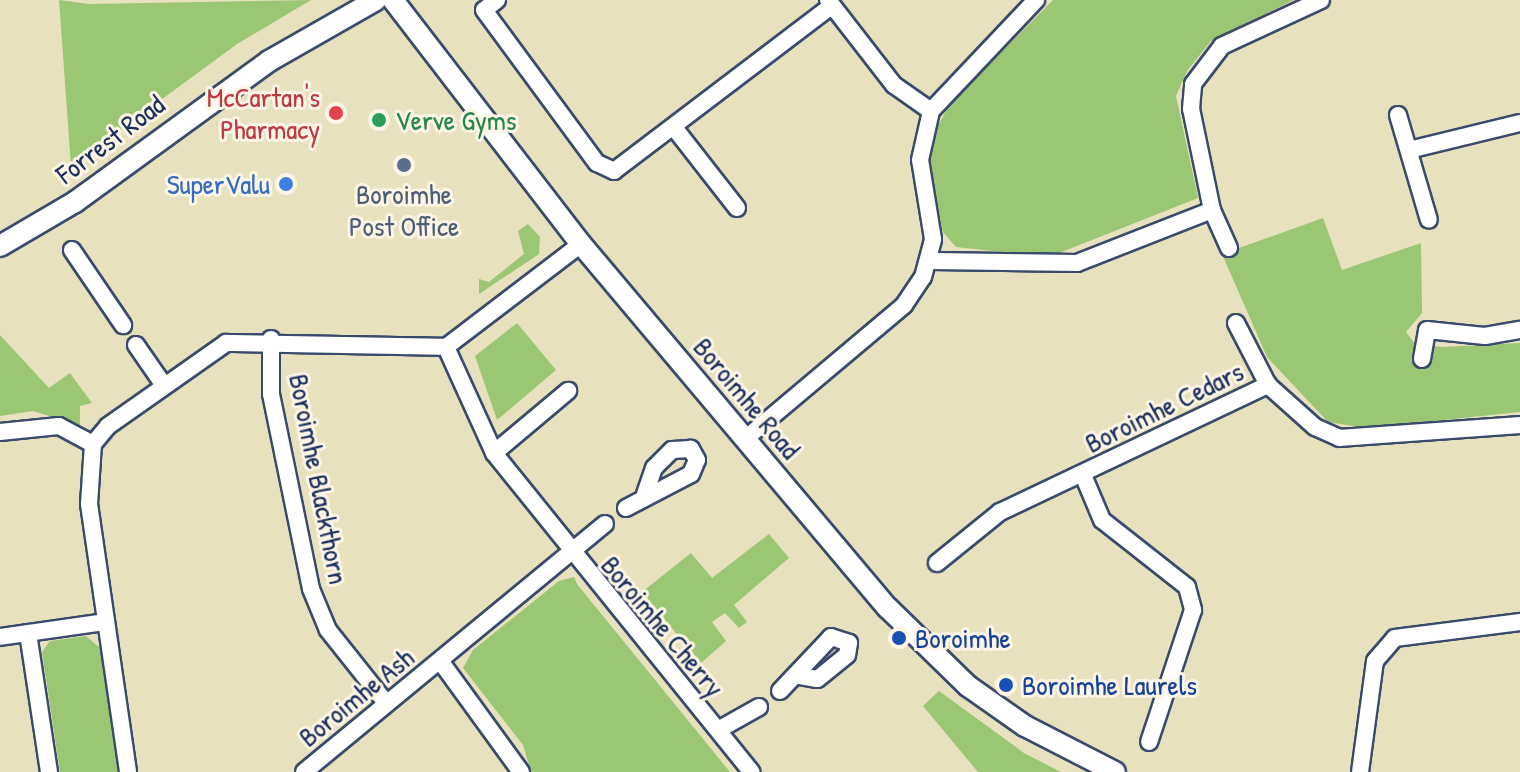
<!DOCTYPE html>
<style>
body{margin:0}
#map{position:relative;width:1520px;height:772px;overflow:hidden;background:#e8e1be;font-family:"Patrick Hand",sans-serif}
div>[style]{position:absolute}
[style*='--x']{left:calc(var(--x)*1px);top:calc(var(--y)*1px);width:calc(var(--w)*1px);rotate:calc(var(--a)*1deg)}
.green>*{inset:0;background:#9bc673}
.roads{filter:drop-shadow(2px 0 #3a4a6c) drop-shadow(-2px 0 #3a4a6c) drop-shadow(0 2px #3a4a6c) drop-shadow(0 -2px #3a4a6c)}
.minor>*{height:16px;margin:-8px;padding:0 8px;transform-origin:8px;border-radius:8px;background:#fff}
.tertiary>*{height:20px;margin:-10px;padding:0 10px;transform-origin:10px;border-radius:10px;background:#fff}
.dots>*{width:22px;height:22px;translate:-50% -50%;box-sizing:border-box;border:4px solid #fcf5e5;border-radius:50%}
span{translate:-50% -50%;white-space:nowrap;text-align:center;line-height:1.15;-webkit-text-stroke:6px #fcf5e5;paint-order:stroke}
.health-label{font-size:28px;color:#be3a42}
.right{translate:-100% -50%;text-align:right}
.leisure-label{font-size:28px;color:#27864d}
.left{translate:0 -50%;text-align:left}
.street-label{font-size:28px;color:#1b2f5e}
.shop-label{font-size:28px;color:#366cbe}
.service-label{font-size:28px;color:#4e5e75}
.transit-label{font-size:28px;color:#164399}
</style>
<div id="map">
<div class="green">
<div style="clip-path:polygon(59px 0,89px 4px,311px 0,237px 44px,71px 166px)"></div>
<div style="clip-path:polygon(1053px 0,1294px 0,1211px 41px,1187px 71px,1176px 96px,1198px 198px,1049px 257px,956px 247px,943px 232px,929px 165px,932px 136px,950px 104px)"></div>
<div style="clip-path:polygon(1323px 218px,1342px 270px,1421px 243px,1422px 313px,1406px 332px,1415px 344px,1443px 347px,1520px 343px,1520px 412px,1366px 428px,1328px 422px,1267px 357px,1222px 254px)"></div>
<div style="clip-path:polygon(528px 224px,540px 237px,539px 254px,479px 294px,479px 279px,489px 282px,524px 254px,518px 231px)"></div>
<div style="clip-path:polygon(517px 323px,556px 370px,497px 420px,475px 356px)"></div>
<div style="clip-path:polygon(0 335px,49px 388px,70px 373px,92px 403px,80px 406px,80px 425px,33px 411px,0 416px)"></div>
<div style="clip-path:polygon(769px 534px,789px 558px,734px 605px,747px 622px,739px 628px,725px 613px,712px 622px,726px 641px,701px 663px,642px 592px,691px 553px,712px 578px)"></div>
<div style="clip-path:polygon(574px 577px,577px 584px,730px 772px,531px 772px,523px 745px,463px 668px,473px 650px,559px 581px)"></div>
<div style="clip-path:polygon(86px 636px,100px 648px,118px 772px,60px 772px,42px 652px,50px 641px)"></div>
<div style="clip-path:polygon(939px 691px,1024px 753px,1061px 772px,978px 772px,923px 706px)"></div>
</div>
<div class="roads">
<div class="minor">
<div style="--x:497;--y:0;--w:16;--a:142"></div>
<div style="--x:484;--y:10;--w:190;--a:53.6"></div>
<div style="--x:597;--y:163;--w:19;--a:25"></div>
<div style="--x:614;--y:171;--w:273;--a:-37.2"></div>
<div style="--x:828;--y:0;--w:108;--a:52.2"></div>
<div style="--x:894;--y:85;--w:45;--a:35.1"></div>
<div style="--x:1398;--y:115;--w:109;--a:73.6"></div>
<div style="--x:676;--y:130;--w:99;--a:52"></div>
<div style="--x:1409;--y:150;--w:114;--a:-13.7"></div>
<div style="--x:1229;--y:248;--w:42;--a:-114.1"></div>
<div style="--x:1212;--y:210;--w:103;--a:-101.7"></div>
<div style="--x:1191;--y:109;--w:25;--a:-85"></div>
<div style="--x:1193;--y:84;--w:48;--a:-52.7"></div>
<div style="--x:1222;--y:46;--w:109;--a:-24.9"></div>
<div style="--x:72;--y:250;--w:91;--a:55.8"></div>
<div style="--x:932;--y:261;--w:145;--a:0.8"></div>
<div style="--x:1077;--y:263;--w:145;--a:-21.4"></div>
<div style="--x:1236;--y:323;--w:70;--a:62.7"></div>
<div style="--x:1268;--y:385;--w:63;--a:41.8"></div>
<div style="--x:1315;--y:427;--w:27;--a:24"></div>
<div style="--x:1340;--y:438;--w:180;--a:-4.1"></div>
<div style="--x:271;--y:339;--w:55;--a:90"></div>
<div style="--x:271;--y:394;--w:199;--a:78.4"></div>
<div style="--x:311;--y:589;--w:44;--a:67.5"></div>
<div style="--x:328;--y:630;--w:93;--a:51.5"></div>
<div style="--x:136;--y:345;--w:47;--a:55.3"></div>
<div style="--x:446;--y:347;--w:116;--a:65.6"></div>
<div style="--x:494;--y:453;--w:410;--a:51.1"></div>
<div style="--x:1422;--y:359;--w:29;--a:-80"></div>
<div style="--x:1427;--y:330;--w:58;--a:5.9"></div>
<div style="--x:1485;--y:336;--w:36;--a:-10"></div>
<div style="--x:0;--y:432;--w:59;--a:-5.8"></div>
<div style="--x:59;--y:426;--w:38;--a:28"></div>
<div style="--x:745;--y:439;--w:208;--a:-40.1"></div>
<div style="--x:904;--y:305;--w:34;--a:-56"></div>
<div style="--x:923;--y:277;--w:39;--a:-75"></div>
<div style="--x:933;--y:239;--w:80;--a:-99.3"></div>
<div style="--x:920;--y:160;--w:50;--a:-77.3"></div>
<div style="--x:931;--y:111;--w:153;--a:-46.6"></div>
<div style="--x:93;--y:444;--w:23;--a:-50"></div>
<div style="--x:108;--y:426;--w:144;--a:-35.1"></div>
<div style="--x:226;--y:343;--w:220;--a:1"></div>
<div style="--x:446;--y:347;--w:170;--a:-37.3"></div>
<div style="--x:93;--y:444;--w:60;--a:93.8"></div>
<div style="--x:89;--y:504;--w:271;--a:81.7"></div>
<div style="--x:494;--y:453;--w:97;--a:-40"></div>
<div style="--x:1083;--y:475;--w:49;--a:67.1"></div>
<div style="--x:1102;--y:520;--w:108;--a:38.2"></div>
<div style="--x:1187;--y:587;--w:24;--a:75"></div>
<div style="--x:1193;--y:610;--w:139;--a:108.4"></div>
<div style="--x:626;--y:508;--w:73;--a:-27.6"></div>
<div style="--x:691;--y:474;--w:15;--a:-67"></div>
<div style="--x:697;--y:460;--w:13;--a:-119"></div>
<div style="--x:691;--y:449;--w:19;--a:177"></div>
<div style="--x:672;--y:450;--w:25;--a:135"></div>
<div style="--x:654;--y:468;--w:28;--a:109"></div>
<div style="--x:937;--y:563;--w:81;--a:-39"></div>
<div style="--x:1000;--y:512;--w:297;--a:-25.4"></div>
<div style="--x:28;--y:633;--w:141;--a:81.4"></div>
<div style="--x:0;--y:637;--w:106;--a:-8.1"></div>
<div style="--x:441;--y:662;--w:136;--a:54"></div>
<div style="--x:780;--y:691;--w:74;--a:-46.6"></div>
<div style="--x:831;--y:637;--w:19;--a:18"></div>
<div style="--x:849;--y:643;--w:12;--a:99"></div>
<div style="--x:847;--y:655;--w:38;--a:141"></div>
<div style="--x:817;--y:679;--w:17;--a:-170"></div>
<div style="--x:718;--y:730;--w:47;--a:-29.3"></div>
<div style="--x:304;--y:772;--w:390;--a:-39.5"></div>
<div style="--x:1360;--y:772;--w:112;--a:-82.3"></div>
<div style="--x:1375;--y:661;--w:30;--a:-49"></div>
<div style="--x:1395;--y:638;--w:126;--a:-7.3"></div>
</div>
<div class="tertiary">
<div style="--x:393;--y:0;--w:308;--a:52.4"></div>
<div style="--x:581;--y:244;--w:476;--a:49.9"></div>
<div style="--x:888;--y:608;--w:112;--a:44.3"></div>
<div style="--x:968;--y:686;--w:70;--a:35.1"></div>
<div style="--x:1025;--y:726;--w:101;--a:27.1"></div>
<div style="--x:0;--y:246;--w:87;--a:-30.4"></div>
<div style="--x:75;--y:202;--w:240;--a:-36"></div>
<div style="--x:269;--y:61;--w:123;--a:-29.7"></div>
</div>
</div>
<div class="dots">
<div style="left:336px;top:113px;background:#e0444e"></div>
<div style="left:379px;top:120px;background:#2e9e5b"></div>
<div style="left:404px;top:165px;background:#5c6f8a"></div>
<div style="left:286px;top:184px;background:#3f7fe0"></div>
<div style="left:899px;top:638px;background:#1a4fb4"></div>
<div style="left:1006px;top:685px;background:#1a4fb4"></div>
</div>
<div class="health-label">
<span class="right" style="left:320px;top:113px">McCartan's<br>Pharmacy</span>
</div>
<div class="leisure-label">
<span class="left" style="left:395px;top:120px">Verve Gyms</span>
</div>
<div class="street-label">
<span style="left:110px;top:139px;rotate:-37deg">Forrest Road</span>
<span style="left:747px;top:398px;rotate:50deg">Boroimhe Road</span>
<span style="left:1164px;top:407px;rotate:-26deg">Boroimhe Cedars</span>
<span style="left:319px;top:479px;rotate:79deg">Boroimhe Blackthorn</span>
<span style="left:663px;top:626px;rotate:50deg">Boroimhe Cherry</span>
<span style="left:356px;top:697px;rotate:-39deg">Boroimhe Ash</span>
</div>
<div class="shop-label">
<span class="right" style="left:270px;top:184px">SuperValu</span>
</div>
<div class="service-label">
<span style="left:404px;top:210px">Boroimhe<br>Post Office</span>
</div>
<div class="transit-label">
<span class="left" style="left:915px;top:638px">Boroimhe</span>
<span class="left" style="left:1022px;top:685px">Boroimhe Laurels</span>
</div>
</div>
